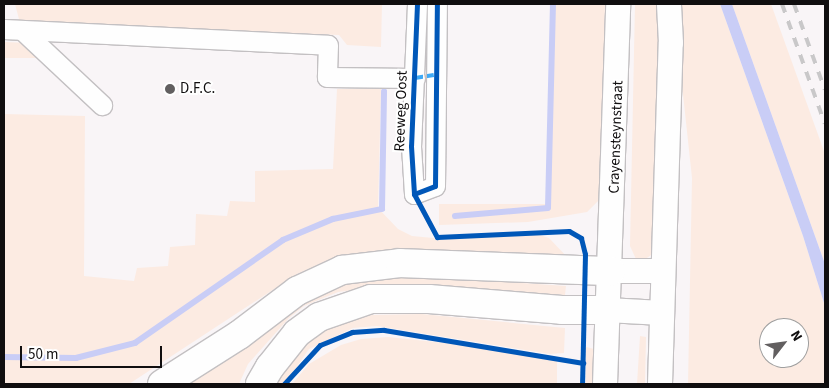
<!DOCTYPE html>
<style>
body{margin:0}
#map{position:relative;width:829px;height:388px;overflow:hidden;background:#f9f5f7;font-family:"Source Sans 3",sans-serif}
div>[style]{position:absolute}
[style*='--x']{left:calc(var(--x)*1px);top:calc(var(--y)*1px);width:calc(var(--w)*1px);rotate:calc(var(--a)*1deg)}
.green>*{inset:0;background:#fcebe2}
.water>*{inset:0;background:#c9cdf6}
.stream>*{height:5.5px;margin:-2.75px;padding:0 2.75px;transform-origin:2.75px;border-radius:2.75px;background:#c9cdf6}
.roads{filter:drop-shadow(1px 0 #c3c0c2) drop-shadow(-1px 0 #c3c0c2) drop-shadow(0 1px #c3c0c2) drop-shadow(0 -1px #c3c0c2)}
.minor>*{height:19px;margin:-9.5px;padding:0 9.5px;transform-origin:9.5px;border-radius:9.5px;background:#fefefe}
.major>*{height:24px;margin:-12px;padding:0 12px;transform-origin:12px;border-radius:12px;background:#fefefe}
.highway>*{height:28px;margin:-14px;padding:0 14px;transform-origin:14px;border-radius:14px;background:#fefefe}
.rail>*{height:4px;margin-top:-2px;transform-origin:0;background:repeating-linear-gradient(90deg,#c9c8c9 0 9px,transparent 0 18px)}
.quiet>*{height:4px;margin-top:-2px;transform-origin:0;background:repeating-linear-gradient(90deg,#3fa9f5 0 8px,transparent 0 12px)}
.cycleway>*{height:5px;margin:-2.5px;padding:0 2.5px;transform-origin:2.5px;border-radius:2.5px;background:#0057b8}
.dots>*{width:14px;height:14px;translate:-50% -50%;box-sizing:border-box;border:2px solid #fff;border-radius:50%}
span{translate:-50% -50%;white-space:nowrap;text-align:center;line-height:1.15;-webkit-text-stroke:4px #fff;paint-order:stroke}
.poi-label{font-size:15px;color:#100e0f}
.left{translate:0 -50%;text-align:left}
.street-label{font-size:15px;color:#100e0f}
.frame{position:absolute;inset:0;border:5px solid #100e0f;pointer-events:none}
.north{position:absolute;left:759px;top:318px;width:50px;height:50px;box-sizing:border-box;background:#fff;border:1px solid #9f9f9f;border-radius:50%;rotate:60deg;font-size:14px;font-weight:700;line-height:20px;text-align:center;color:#100e0f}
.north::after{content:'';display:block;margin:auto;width:18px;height:22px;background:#625f60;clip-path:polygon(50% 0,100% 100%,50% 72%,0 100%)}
.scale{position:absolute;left:20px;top:346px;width:142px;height:22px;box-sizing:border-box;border:2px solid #100e0f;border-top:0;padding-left:6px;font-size:15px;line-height:18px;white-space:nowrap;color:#100e0f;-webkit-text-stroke:4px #fff;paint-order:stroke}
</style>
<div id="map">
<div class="green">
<div style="clip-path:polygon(15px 4px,382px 4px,381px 47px,347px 45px,339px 35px,20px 23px)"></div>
<div style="clip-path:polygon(554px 4px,605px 4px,601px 198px,587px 212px,528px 222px,439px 225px,439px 204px,550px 204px)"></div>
<div style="clip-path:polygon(635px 4px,659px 4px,660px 12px,654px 253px,644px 260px,636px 259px,630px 246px)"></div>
<div style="clip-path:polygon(evenodd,680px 4px,720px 4px,803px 236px,825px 306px,825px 384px,688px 384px,692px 178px,682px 85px,680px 4px,769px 328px,799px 328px,799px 358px,769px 358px,769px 328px)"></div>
<div style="clip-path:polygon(732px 4px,771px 4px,825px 154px,825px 264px)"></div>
<div style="clip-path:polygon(4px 42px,30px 43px,46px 58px,4px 58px)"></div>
<div style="clip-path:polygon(337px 89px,381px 89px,378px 208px,398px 229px,412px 236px,444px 239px,534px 233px,549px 238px,569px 259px,387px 251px,335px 257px,297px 274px,129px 384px,4px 384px,4px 114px,85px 116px,84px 276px,134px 281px,137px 268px,168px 266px,170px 247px,195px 245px,196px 214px,227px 216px,230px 201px,255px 202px,255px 171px,333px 169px)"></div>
<div style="clip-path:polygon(382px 273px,566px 286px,565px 295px,402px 284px,338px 292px,304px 306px,289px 318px,248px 364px,239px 384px,179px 384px,333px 284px)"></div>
<div style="clip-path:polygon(422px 314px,565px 328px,564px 353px,550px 354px,377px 326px,353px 328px,309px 349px,285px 384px,273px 384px,278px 372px,311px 338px,329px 327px,372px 315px)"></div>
<div style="clip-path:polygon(640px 336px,646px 337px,645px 384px,637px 384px)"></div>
<div style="clip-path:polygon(388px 337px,473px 346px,557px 361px,557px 384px,292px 384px,309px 364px,341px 345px,361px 339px)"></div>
<div style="clip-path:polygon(586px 347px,598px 350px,595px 384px,586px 384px)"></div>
</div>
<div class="water">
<div style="clip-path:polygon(720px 4px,732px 4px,825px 264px,825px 306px,803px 236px)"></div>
</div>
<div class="stream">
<div style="--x:455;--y:216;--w:93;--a:-4.9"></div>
<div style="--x:548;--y:208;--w:204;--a:-88.6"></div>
<div style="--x:4;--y:357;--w:72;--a:0.8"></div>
<div style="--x:76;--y:358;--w:61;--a:-14.3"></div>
<div style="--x:135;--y:343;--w:180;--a:-34.8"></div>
<div style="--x:283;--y:240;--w:54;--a:-22.8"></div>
<div style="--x:333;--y:219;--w:50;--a:-11.5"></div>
<div style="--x:382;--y:209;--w:117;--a:-89"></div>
</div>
<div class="roads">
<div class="minor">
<div style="--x:417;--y:4;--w:142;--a:92.4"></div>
<div style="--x:411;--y:146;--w:48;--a:86.4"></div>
<div style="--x:414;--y:194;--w:22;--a:-21"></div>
<div style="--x:435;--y:186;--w:182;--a:-89.4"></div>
<div style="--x:4;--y:29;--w:324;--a:2.8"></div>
<div style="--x:328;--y:45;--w:32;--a:92"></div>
<div style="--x:327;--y:77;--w:88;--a:0.7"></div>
<div style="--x:22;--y:30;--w:110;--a:43.2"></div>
</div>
<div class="major">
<div style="--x:611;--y:271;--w:52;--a:0"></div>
<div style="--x:607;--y:310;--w:55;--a:3.1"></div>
<div style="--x:605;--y:384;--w:380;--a:-88"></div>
<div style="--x:660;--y:384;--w:341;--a:-88.2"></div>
<div style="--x:671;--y:43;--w:39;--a:-93"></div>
</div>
<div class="highway">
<div style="--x:162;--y:384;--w:91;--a:-32.5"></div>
<div style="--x:239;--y:335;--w:73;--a:-37.2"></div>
<div style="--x:297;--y:291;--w:50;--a:-25"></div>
<div style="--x:342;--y:270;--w:58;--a:-6.9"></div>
<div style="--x:400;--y:263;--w:211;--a:2.2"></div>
<div style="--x:260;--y:384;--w:20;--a:-60"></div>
<div style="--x:270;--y:367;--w:43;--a:-51.5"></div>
<div style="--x:297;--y:333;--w:27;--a:-36"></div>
<div style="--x:319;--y:317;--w:55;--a:-19.1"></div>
<div style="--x:371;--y:299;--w:58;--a:0"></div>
<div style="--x:429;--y:299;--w:133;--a:4.7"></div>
<div style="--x:562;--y:310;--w:45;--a:0"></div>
</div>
</div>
<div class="rail">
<div style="--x:782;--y:4;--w:127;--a:70.3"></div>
<div style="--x:794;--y:4;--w:91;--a:70.2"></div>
</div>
<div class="quiet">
<div style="--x:415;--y:78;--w:19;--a:-9"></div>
</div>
<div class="cycleway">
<div style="--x:417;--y:4;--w:142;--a:92.4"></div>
<div style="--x:411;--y:146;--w:48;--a:86.4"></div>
<div style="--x:414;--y:194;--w:49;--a:61.9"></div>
<div style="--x:437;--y:237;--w:132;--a:-2.6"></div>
<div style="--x:569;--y:231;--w:14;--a:30"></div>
<div style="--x:581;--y:238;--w:16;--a:76"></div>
<div style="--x:585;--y:254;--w:130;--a:91.3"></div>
<div style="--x:414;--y:194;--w:22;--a:-21"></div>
<div style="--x:435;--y:186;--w:182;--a:-89.4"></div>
<div style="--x:284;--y:384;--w:53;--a:-47.3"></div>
<div style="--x:320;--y:345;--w:35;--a:-22"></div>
<div style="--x:352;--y:332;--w:32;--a:-4"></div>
<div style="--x:384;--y:330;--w:202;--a:9.4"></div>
</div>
<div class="dots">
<div style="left:170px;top:89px;background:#625f60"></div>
</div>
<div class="poi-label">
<span class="left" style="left:180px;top:89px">D.F.C.</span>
</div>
<div class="street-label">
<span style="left:401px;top:111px;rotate:-88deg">Reeweg Oost</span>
<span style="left:616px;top:137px;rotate:-88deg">Crayensteynstraat</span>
</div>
<div class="frame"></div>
<div class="north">N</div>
<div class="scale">50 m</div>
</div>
